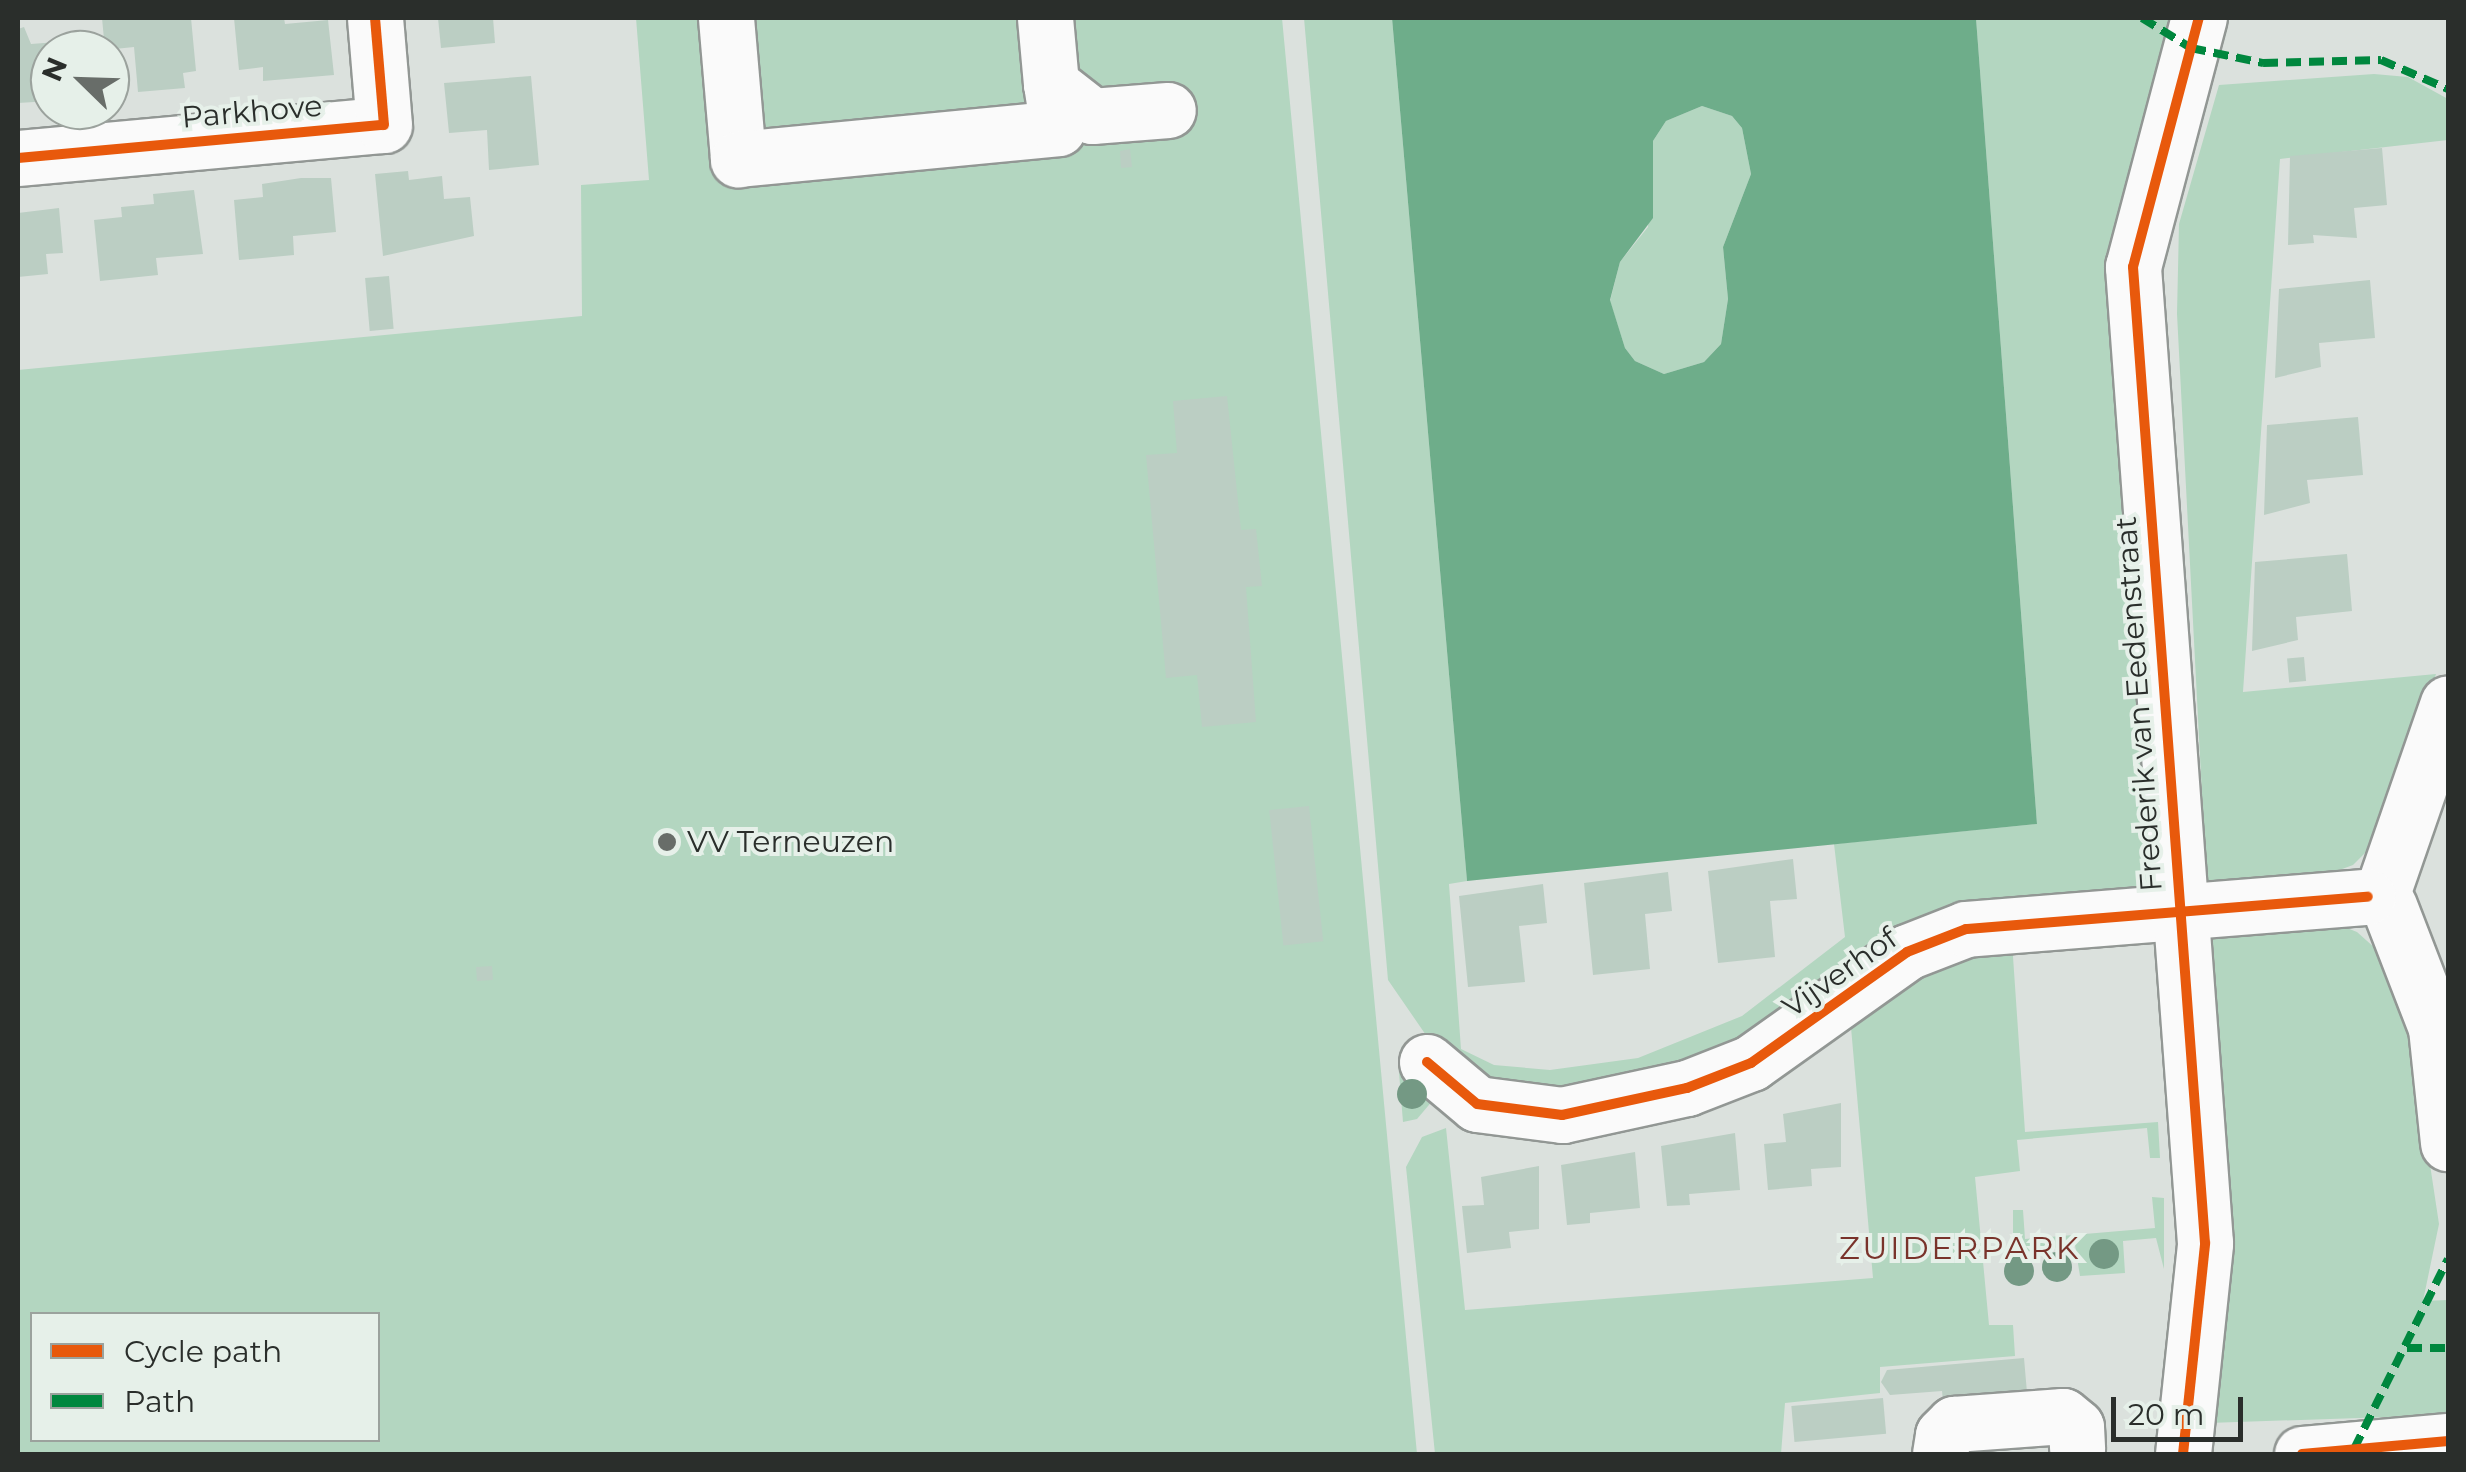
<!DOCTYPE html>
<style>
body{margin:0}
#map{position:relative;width:2466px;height:1472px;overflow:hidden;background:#dbe1dd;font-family:Montserrat,sans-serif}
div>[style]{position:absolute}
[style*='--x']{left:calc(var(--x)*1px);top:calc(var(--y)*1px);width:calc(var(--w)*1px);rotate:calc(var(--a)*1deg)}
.green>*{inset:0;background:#b3d6c0}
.water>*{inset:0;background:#6ead8a}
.building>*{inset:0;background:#bbcec3;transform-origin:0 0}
.roads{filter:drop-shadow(2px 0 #929794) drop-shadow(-2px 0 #929794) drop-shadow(0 2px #929794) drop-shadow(0 -2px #929794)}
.minor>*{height:55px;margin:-27.5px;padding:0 27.5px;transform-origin:27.5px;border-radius:27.5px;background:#fafafa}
.quiet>*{height:8px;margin-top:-4px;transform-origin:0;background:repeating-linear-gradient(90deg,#00873e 0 15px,transparent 0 23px)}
.cycleway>*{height:10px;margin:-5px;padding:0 5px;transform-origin:5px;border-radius:5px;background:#e8590c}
.trees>*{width:30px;height:30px;margin:-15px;border-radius:50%;background:#749984}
.dots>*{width:28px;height:28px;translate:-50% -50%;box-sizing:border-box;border:5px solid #e6f0e9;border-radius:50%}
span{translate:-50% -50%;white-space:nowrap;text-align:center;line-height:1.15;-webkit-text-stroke:8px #e6f0e9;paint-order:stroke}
.street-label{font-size:30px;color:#2a2e2b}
.poi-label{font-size:30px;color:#2a2e2b}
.left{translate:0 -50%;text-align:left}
.neighbourhood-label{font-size:32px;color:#79332b;letter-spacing:2.5px}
.frame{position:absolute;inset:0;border:20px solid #2a2e2b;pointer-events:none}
.legend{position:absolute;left:30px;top:1312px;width:350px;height:130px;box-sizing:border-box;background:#e6f0e9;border:2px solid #9ba29d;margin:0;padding:12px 18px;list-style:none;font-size:30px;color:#2a2e2b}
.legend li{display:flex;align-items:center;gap:20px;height:50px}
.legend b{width:50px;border:2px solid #9ba29d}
.north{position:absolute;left:30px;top:30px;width:100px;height:100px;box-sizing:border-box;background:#e6f0e9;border:2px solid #9ba29d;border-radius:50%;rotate:293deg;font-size:28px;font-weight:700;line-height:40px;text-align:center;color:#2a2e2b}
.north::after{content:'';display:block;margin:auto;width:35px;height:45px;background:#686d69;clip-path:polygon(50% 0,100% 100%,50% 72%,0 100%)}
.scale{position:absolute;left:2111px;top:1397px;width:132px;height:45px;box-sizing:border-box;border:5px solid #2a2e2b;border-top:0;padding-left:12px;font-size:30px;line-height:35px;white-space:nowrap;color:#2a2e2b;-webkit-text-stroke:8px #e6f0e9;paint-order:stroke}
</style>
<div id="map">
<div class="green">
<div style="clip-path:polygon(evenodd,636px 18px,1050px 18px,1065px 143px,1173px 135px,1075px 81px,1062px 18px,1282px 18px,1417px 1454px,18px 1454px,18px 370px,582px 316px,581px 185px,649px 180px,636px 18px,32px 1314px,378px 1314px,378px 1440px,32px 1440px,32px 1314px)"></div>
<div style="clip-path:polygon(1304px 18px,1392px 18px,1467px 881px,1449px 884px,1461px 1049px,1494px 1065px,1550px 1070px,1638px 1058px,1742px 1016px,1845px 937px,1834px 844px,2037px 824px,1976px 18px,2173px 18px,2116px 330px,2147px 891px,1765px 1028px,1682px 1068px,1545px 1093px,1500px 1087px,1439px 1054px,1388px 980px)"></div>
<div style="clip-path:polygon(2374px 74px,2408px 77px,2448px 99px,2448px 140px,2280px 159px,2243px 692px,2436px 674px,2374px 844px,2353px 865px,2323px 876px,2207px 891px,2177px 314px,2179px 224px,2219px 85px)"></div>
<div style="clip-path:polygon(1702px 106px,1732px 116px,1742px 128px,1751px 174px,1723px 247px,1728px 299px,1721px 344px,1704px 362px,1664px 374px,1635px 361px,1625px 348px,1610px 301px,1620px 262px,1648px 227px,1653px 141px,1666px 121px)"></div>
<div style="clip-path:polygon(2332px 922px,2357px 932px,2385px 957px,2406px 1006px,2439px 1224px,2423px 1301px,2448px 1300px,2448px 1415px,2208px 1423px,2225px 1258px,2210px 931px)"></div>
<div style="clip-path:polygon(2012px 942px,2025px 1132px,2158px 1122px,2160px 1158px,2150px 1158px,2147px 1128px,2017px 1140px,2020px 1171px,1975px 1177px,1989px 1325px,2013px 1325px,2015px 1356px,1880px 1367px,1880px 1393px,1785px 1403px,1781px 1454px,1435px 1454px,1406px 1167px,1422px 1137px,1446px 1128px,1465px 1310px,1873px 1278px,1850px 1016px,1924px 966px)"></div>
<div style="clip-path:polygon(1398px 1060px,1416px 1063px,1434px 1099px,1417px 1119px,1403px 1122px)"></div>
<div style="clip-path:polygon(2152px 1197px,2164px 1198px,2164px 1269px,2156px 1238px,2123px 1241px,2125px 1273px,2080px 1276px,2075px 1245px,2028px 1251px,2027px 1280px,2013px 1280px,2013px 1210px,2023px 1210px,2025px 1239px,2155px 1228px)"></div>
</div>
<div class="water">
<div style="clip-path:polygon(evenodd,1392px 18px,1976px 18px,2037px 824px,1467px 881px,1392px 18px,1702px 106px,1732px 116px,1742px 128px,1751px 174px,1723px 247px,1728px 299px,1721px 344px,1704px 362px,1664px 374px,1635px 361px,1625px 348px,1610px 300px,1620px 262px,1653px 218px,1653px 141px,1666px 121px,1702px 106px)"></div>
</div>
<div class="building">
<div style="clip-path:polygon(102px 18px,191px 18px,196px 71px,183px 73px,185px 88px,138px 92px,134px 47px,105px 50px)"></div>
<div style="clip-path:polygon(234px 18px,284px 18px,285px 24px,328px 20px,334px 75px,263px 81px,263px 67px,239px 70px)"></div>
<div style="clip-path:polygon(438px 18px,493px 18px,495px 43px,441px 48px)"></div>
<div style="clip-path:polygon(24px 27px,31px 44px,70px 41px,70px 50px,50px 50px,50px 101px,18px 103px,18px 29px)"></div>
<div style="clip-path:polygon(531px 76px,539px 165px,489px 170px,487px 130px,449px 133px,444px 83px)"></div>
<div style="clip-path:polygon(2382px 148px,2387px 205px,2354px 208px,2357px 238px,2313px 235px,2314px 243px,2288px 245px,2290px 156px)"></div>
<div style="clip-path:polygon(1130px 149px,1132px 167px,1121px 168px,1120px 151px)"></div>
<div style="clip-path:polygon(408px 171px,409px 180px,442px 176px,444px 199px,470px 197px,474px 236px,383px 256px,375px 174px)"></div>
<div style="clip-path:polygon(301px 178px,331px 178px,336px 232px,293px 236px,294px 255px,239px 260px,234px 200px,263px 197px,262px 184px)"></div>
<div style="clip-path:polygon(194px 190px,203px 254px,156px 258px,158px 275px,100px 281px,94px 220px,122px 217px,121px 207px,154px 204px,153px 194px)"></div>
<div style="clip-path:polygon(59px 208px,63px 253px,46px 254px,48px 274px,18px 277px,18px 213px)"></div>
<div style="left:389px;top:276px;width:53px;height:24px;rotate:85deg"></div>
<div style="clip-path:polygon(2370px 280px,2375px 338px,2319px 343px,2321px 367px,2275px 378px,2279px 289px)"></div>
<div style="clip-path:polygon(1227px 396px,1241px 530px,1256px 529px,1262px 586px,1246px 587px,1256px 722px,1202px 727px,1197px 675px,1166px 678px,1146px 455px,1177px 453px,1173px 401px)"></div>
<div style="clip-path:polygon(2358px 417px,2363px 475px,2307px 480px,2310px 503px,2264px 515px,2267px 425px)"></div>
<div style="clip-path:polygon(2347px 554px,2352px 611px,2296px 617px,2298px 640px,2252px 651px,2255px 562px)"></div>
<div style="left:2304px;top:657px;width:24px;height:17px;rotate:85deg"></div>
<div style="left:1309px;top:806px;width:136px;height:40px;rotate:84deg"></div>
<div style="clip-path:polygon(1793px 859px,1797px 899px,1770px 901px,1775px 957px,1718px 963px,1708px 871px)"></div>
<div style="clip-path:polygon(1668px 872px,1672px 911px,1645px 914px,1650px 969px,1593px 975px,1584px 883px)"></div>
<div style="clip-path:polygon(1543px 884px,1547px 923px,1519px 926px,1525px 982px,1468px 987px,1459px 896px)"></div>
<div style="left:492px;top:966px;width:14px;height:16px;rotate:86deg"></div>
<div style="clip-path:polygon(1841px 1103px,1841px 1167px,1811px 1169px,1812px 1186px,1768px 1190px,1764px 1144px,1786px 1142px,1783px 1114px)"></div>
<div style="clip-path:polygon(1735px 1133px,1740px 1190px,1689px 1194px,1690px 1205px,1667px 1206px,1661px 1146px)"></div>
<div style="clip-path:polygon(1635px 1152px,1640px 1208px,1590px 1213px,1590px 1223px,1567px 1225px,1561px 1165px)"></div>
<div style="clip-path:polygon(1539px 1166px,1539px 1229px,1509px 1232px,1511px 1248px,1467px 1253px,1462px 1206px,1484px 1205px,1481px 1177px)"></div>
<div style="clip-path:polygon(2024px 1358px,2028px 1404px,1944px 1411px,1942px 1391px,1890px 1395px,1881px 1382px,1887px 1370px)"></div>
<div style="left:1883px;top:1398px;width:36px;height:92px;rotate:85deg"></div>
</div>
<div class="roads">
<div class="minor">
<div style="--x:726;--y:18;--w:142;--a:85.1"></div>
<div style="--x:738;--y:159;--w:321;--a:-5.5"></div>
<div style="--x:1058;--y:128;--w:45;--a:-99"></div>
<div style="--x:1045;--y:18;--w:66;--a:84.8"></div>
<div style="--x:1051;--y:84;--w:52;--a:38"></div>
<div style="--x:1092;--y:116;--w:76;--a:-4.5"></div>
<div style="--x:18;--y:158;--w:367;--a:-5.2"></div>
<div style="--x:384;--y:125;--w:107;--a:-94.8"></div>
<div style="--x:2386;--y:882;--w:189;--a:-70.9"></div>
<div style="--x:2389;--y:906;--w:131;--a:68.9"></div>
<div style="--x:2436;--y:1028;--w:116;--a:84"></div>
<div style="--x:1427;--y:1062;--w:65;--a:40"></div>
<div style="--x:1477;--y:1104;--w:86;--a:7.4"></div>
<div style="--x:1562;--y:1115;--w:128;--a:-12.2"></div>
<div style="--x:1687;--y:1088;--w:69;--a:-21.3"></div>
<div style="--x:1751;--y:1063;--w:191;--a:-35.4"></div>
<div style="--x:1907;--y:952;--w:63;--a:-21.3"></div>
<div style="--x:1966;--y:929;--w:403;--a:-4.6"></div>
<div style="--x:1940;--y:1454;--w:19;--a:-81"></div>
<div style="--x:1943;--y:1435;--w:16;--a:-45"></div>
<div style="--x:1954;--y:1424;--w:109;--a:-4.2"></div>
<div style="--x:2063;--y:1416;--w:17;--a:40"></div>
<div style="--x:2076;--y:1427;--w:22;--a:87"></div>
<div style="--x:2183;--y:1454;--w:212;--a:-84"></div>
<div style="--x:2205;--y:1243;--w:979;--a:-94.22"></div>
<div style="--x:2133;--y:267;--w:258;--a:-75.2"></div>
<div style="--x:2302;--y:1454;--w:147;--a:-5.1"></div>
</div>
</div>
<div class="quiet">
<div style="--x:2142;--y:18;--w:57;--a:31.5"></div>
<div style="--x:2191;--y:48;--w:74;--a:11.8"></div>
<div style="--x:2263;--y:63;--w:118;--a:-1.5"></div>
<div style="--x:2381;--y:60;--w:73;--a:23.4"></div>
<div style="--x:2407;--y:1348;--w:41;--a:0"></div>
<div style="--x:2354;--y:1449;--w:212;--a:-63.7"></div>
</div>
<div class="cycleway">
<div style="--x:18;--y:158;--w:367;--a:-5.2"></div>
<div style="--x:384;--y:125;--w:107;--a:-94.8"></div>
<div style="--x:1427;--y:1062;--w:65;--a:40"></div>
<div style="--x:1477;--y:1104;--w:86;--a:7.4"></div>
<div style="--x:1562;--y:1115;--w:128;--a:-12.2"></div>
<div style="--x:1687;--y:1088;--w:69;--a:-21.3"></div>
<div style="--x:1751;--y:1063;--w:191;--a:-35.4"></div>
<div style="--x:1907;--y:952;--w:63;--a:-21.3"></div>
<div style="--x:1966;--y:929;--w:403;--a:-4.6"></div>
<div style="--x:2183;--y:1454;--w:212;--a:-84"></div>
<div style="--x:2205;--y:1243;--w:979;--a:-94.22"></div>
<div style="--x:2133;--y:267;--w:258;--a:-75.2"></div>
<div style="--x:2302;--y:1454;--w:147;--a:-5.1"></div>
</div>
<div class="trees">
<div style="left:1412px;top:1094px"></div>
<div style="left:2104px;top:1254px"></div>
<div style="left:2057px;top:1267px"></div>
<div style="left:2019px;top:1271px"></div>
</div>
<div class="dots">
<div style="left:667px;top:842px;background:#686d69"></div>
</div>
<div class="street-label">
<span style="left:252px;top:112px;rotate:-5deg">Parkhove</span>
<span style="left:2139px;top:704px;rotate:-94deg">Frederik van Eedenstraat</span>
<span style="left:1840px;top:973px;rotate:-35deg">Vijverhof</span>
</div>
<div class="poi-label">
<span class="left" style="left:687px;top:842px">VV Terneuzen</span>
</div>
<div class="neighbourhood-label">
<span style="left:1960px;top:1248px">ZUIDERPARK</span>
</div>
<div class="frame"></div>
<ul class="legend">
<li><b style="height:12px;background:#e8590c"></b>Cycle path</li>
<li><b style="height:12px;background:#00873e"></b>Path</li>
</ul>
<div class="north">N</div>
<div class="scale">20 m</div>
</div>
